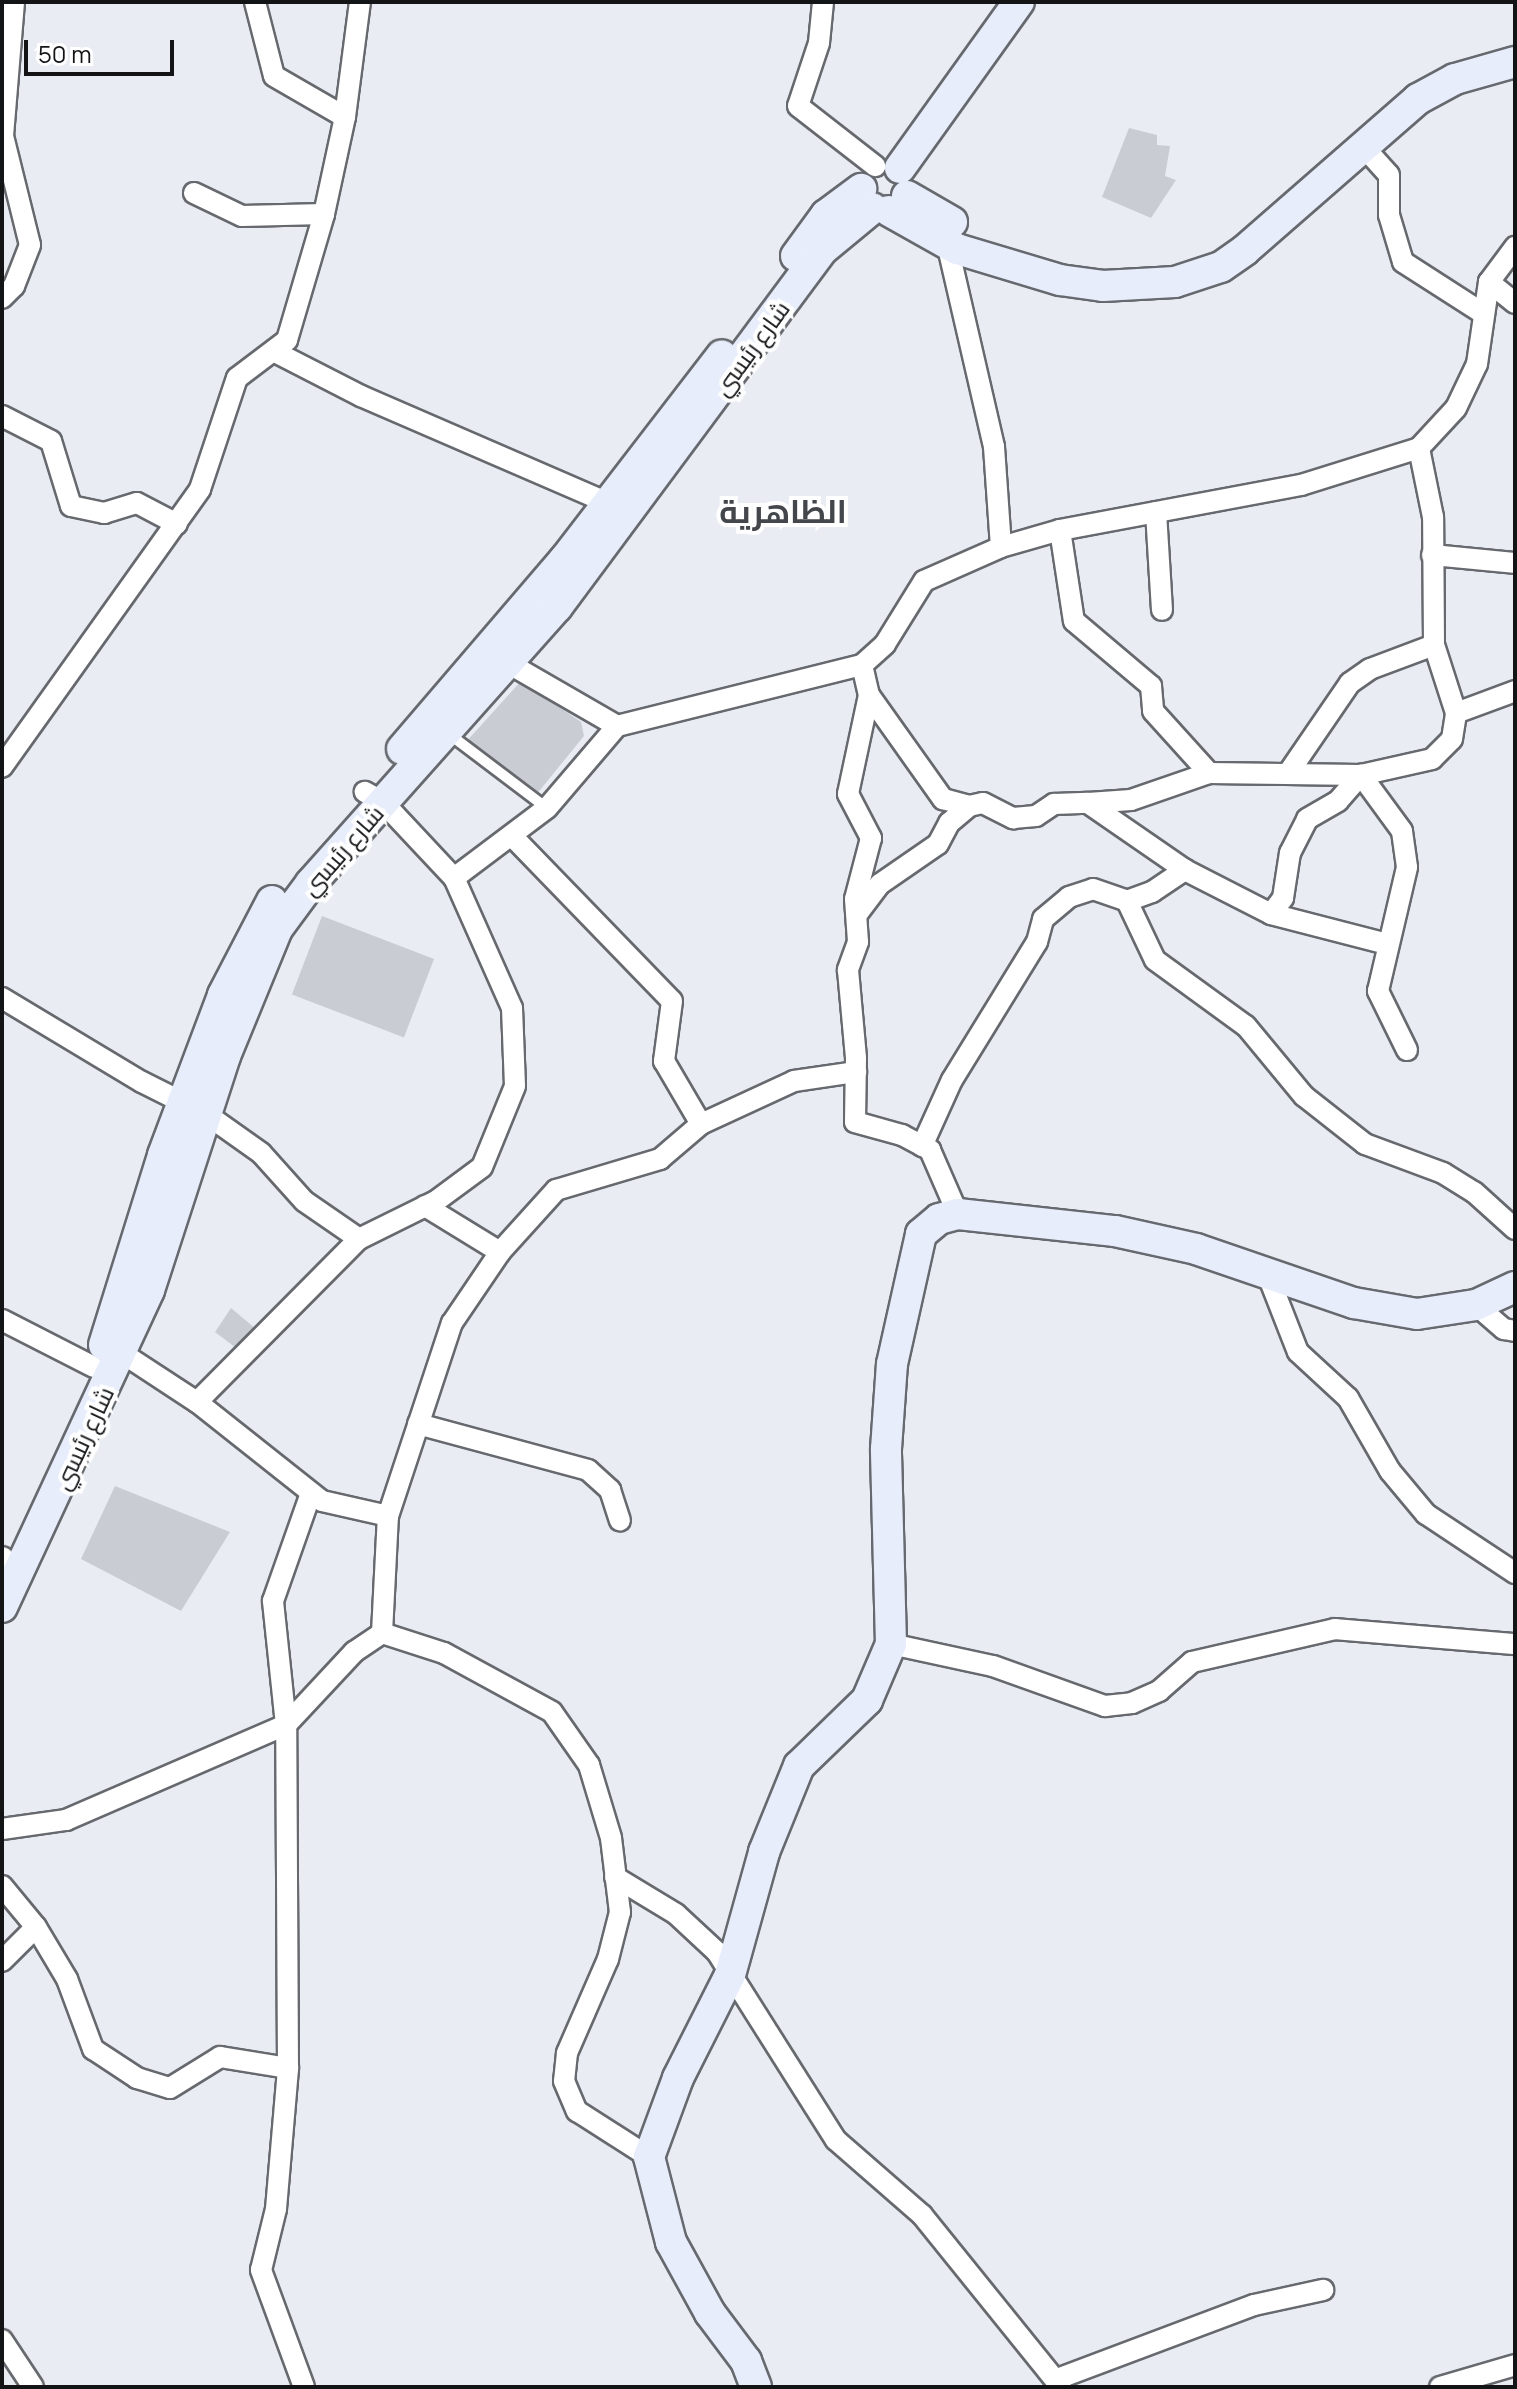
<!DOCTYPE html>
<meta charset="utf-8">
<style>
body{margin:0}
#map{position:relative;width:1517px;height:2389px;overflow:hidden;background:#e9edf3;font-family:Manrope,Cairo,sans-serif}
div>[style]{position:absolute}
[style*='--x']{left:calc(var(--x)*1px);top:calc(var(--y)*1px);width:calc(var(--w)*1px);rotate:calc(var(--a)*1deg)}
.building>*{inset:0;background:#c9cdd3;transform-origin:0 0}
.roads{filter:drop-shadow(2px 0 #66696e) drop-shadow(-2px 0 #66696e) drop-shadow(0 2px #66696e) drop-shadow(0 -2px #66696e)}
.lane>*{height:10px;margin:-5px;padding:0 5px;transform-origin:5px;border-radius:5px;background:#fff}
.street>*{height:20px;margin:-10px;padding:0 10px;transform-origin:10px;border-radius:10px;background:#fff}
.secondary>*{height:30px;margin:-15px;padding:0 15px;transform-origin:15px;border-radius:15px;background:#e8edfc}
span{translate:-50% -50%;white-space:nowrap;text-align:center;line-height:1.15;-webkit-text-stroke:8px #fff;paint-order:stroke}
.street-label{font-size:24px;color:#131416}
.district-label{font-size:32px;color:#43464b;font-weight:700}
.frame{position:absolute;inset:0;border:4px solid #131416;pointer-events:none}
.scale{position:absolute;left:24px;top:40px;width:150px;height:36px;box-sizing:border-box;border:4px solid #131416;border-top:0;padding-left:10px;font-size:24px;line-height:28px;white-space:nowrap;color:#131416;-webkit-text-stroke:6px #fff;paint-order:stroke}
</style>
<div id="map">
<div class="building">
<div style="clip-path:polygon(1129px 128px,1157px 135px,1157px 145px,1170px 146px,1165px 176px,1176px 180px,1151px 218px,1102px 197px)"></div>
<div style="clip-path:polygon(521px 681px,581px 722px,584px 736px,536px 795px,465px 743px)"></div>
<div style="left:322px;top:916px;width:120px;height:84px;rotate:21deg"></div>
<div style="clip-path:polygon(231px 1308px,263px 1335px,244px 1354px,215px 1332px)"></div>
<div style="clip-path:polygon(115px 1486px,230px 1532px,181px 1611px,81px 1559px)"></div>
</div>
<div class="roads">
<div class="lane">
<div style="--x:449;--y:734;--w:123;--a:37.1"></div>
</div>
<div class="street">
<div style="--x:255;--y:2;--w:76;--a:75.6"></div>
<div style="--x:274;--y:76;--w:82;--a:30"></div>
<div style="--x:823;--y:2;--w:41;--a:95.6"></div>
<div style="--x:819;--y:43;--w:66;--a:108.4"></div>
<div style="--x:798;--y:106;--w:98;--a:37.9"></div>
<div style="--x:1362;--y:145;--w:40;--a:48"></div>
<div style="--x:1389;--y:175;--w:40;--a:90"></div>
<div style="--x:1389;--y:215;--w:49;--a:73.4"></div>
<div style="--x:1403;--y:262;--w:96;--a:32.7"></div>
<div style="--x:194;--y:193;--w:53;--a:25.6"></div>
<div style="--x:242;--y:216;--w:82;--a:-1.4"></div>
<div style="--x:947;--y:243;--w:209;--a:77"></div>
<div style="--x:994;--y:447;--w:100;--a:86"></div>
<div style="--x:1489;--y:282;--w:33;--a:39"></div>
<div style="--x:2;--y:298;--w:17;--a:-45"></div>
<div style="--x:14;--y:286;--w:44;--a:-68.7"></div>
<div style="--x:30;--y:245;--w:112;--a:-103.9"></div>
<div style="--x:3;--y:136;--w:134;--a:-85.3"></div>
<div style="--x:275;--y:352;--w:97;--a:27.1"></div>
<div style="--x:361;--y:396;--w:269;--a:23.4"></div>
<div style="--x:608;--y:503;--w:11;--a:68"></div>
<div style="--x:2;--y:416;--w:55;--a:27"></div>
<div style="--x:51;--y:441;--w:68;--a:72.9"></div>
<div style="--x:71;--y:506;--w:34;--a:12"></div>
<div style="--x:104;--y:513;--w:34;--a:-17"></div>
<div style="--x:137;--y:503;--w:45;--a:27.7"></div>
<div style="--x:1156;--y:512;--w:98;--a:86.5"></div>
<div style="--x:1060;--y:530;--w:92;--a:81.3"></div>
<div style="--x:1074;--y:621;--w:101;--a:40.2"></div>
<div style="--x:1151;--y:686;--w:25;--a:85"></div>
<div style="--x:1153;--y:711;--w:84;--a:47.9"></div>
<div style="--x:1209;--y:773;--w:152;--a:0.8"></div>
<div style="--x:1432;--y:555;--w:83;--a:5.5"></div>
<div style="--x:508;--y:663;--w:126;--a:30"></div>
<div style="--x:862;--y:665;--w:31;--a:77"></div>
<div style="--x:869;--y:695;--w:128;--a:54.6"></div>
<div style="--x:943;--y:799;--w:27;--a:15"></div>
<div style="--x:969;--y:806;--w:14;--a:-12"></div>
<div style="--x:983;--y:803;--w:34;--a:27"></div>
<div style="--x:1013;--y:818;--w:23;--a:-5"></div>
<div style="--x:1036;--y:816;--w:22;--a:-34"></div>
<div style="--x:1054;--y:804;--w:34;--a:-2"></div>
<div style="--x:1088;--y:803;--w:118;--a:34.6"></div>
<div style="--x:1185;--y:870;--w:97;--a:27.1"></div>
<div style="--x:1271;--y:914;--w:120;--a:14.5"></div>
<div style="--x:869;--y:695;--w:101;--a:102"></div>
<div style="--x:848;--y:794;--w:50;--a:62.4"></div>
<div style="--x:871;--y:838;--w:63;--a:104.7"></div>
<div style="--x:855;--y:899;--w:43;--a:86"></div>
<div style="--x:858;--y:942;--w:30;--a:110"></div>
<div style="--x:848;--y:970;--w:88;--a:84.8"></div>
<div style="--x:856;--y:1058;--w:64;--a:90.9"></div>
<div style="--x:855;--y:1122;--w:49;--a:15.5"></div>
<div style="--x:902;--y:1135;--w:32;--a:28"></div>
<div style="--x:930;--y:1150;--w:70;--a:66.4"></div>
<div style="--x:1456;--y:713;--w:63;--a:-20.4"></div>
<div style="--x:2;--y:767;--w:341;--a:-54.5"></div>
<div style="--x:200;--y:489;--w:117;--a:-71.6"></div>
<div style="--x:237;--y:378;--w:63;--a:-37.2"></div>
<div style="--x:287;--y:340;--w:131;--a:-73.6"></div>
<div style="--x:324;--y:214;--w:99;--a:-77.8"></div>
<div style="--x:345;--y:117;--w:116;--a:-82.6"></div>
<div style="--x:1289;--y:772;--w:108;--a:-55.6"></div>
<div style="--x:1350;--y:683;--w:24;--a:-35"></div>
<div style="--x:1370;--y:669;--w:68;--a:-20.6"></div>
<div style="--x:1088;--y:803;--w:43;--a:-4"></div>
<div style="--x:1131;--y:800;--w:83;--a:-19.1"></div>
<div style="--x:513;--y:837;--w:228;--a:45.9"></div>
<div style="--x:672;--y:1001;--w:61;--a:97.6"></div>
<div style="--x:664;--y:1061;--w:73;--a:59.6"></div>
<div style="--x:701;--y:1124;--w:102;--a:-24.8"></div>
<div style="--x:794;--y:1081;--w:63;--a:-8.3"></div>
<div style="--x:454;--y:878;--w:116;--a:-37"></div>
<div style="--x:547;--y:808;--w:108;--a:-49.5"></div>
<div style="--x:617;--y:726;--w:252;--a:-14"></div>
<div style="--x:862;--y:665;--w:31;--a:-42"></div>
<div style="--x:885;--y:644;--w:74;--a:-58.2"></div>
<div style="--x:924;--y:581;--w:84;--a:-23.8"></div>
<div style="--x:1001;--y:547;--w:61;--a:-16.1"></div>
<div style="--x:1060;--y:530;--w:245;--a:-10.6"></div>
<div style="--x:1301;--y:485;--w:124;--a:-17.4"></div>
<div style="--x:1419;--y:448;--w:54;--a:-47.2"></div>
<div style="--x:1456;--y:408;--w:49;--a:-64.5"></div>
<div style="--x:1477;--y:364;--w:83;--a:-81.7"></div>
<div style="--x:1489;--y:282;--w:44;--a:-53.4"></div>
<div style="--x:1127;--y:901;--w:27;--a:-20"></div>
<div style="--x:1152;--y:892;--w:40;--a:-34"></div>
<div style="--x:858;--y:913;--w:36;--a:-53"></div>
<div style="--x:880;--y:884;--w:70;--a:-34.6"></div>
<div style="--x:938;--y:844;--w:24;--a:-62"></div>
<div style="--x:949;--y:823;--w:26;--a:-40"></div>
<div style="--x:1271;--y:914;--w:20;--a:-53"></div>
<div style="--x:1283;--y:898;--w:46;--a:-81.2"></div>
<div style="--x:1290;--y:853;--w:38;--a:-63"></div>
<div style="--x:1307;--y:819;--w:36;--a:-30"></div>
<div style="--x:1338;--y:801;--w:35;--a:-49"></div>
<div style="--x:2;--y:998;--w:163;--a:31"></div>
<div style="--x:142;--y:1082;--w:72;--a:26.6"></div>
<div style="--x:206;--y:1114;--w:67;--a:35.3"></div>
<div style="--x:261;--y:1153;--w:64;--a:48.1"></div>
<div style="--x:304;--y:1201;--w:67;--a:34.6"></div>
<div style="--x:1407;--y:1050;--w:66;--a:-116.2"></div>
<div style="--x:1378;--y:991;--w:127;--a:-76.8"></div>
<div style="--x:1407;--y:867;--w:36;--a:-98"></div>
<div style="--x:1402;--y:831;--w:69;--a:-126.2"></div>
<div style="--x:1361;--y:775;--w:73;--a:-12.7"></div>
<div style="--x:1432;--y:759;--w:28;--a:-45"></div>
<div style="--x:1452;--y:739;--w:26;--a:-81"></div>
<div style="--x:1456;--y:713;--w:71;--a:-107.9"></div>
<div style="--x:1434;--y:645;--w:128;--a:-90.4"></div>
<div style="--x:1433;--y:517;--w:70;--a:-101.5"></div>
<div style="--x:922;--y:1146;--w:72;--a:-65.6"></div>
<div style="--x:952;--y:1080;--w:162;--a:-58.4"></div>
<div style="--x:1037;--y:942;--w:24;--a:-75"></div>
<div style="--x:1043;--y:919;--w:34;--a:-40"></div>
<div style="--x:1069;--y:897;--w:25;--a:-18"></div>
<div style="--x:1093;--y:889;--w:36;--a:19"></div>
<div style="--x:1127;--y:901;--w:65;--a:64.6"></div>
<div style="--x:1155;--y:960;--w:112;--a:36"></div>
<div style="--x:1246;--y:1026;--w:91;--a:50.4"></div>
<div style="--x:1304;--y:1096;--w:78;--a:38.2"></div>
<div style="--x:1365;--y:1144;--w:83;--a:20.4"></div>
<div style="--x:1443;--y:1173;--w:36;--a:32"></div>
<div style="--x:1474;--y:1192;--w:55;--a:42.1"></div>
<div style="--x:425;--y:1206;--w:88;--a:31.5"></div>
<div style="--x:1269;--y:1278;--w:79;--a:68.6"></div>
<div style="--x:1298;--y:1352;--w:68;--a:42.6"></div>
<div style="--x:1348;--y:1398;--w:84;--a:60.1"></div>
<div style="--x:1390;--y:1471;--w:56;--a:50.1"></div>
<div style="--x:1426;--y:1514;--w:107;--a:33.5"></div>
<div style="--x:1476;--y:1305;--w:37;--a:41"></div>
<div style="--x:1504;--y:1329;--w:11;--a:10"></div>
<div style="--x:2;--y:1320;--w:103;--a:27.1"></div>
<div style="--x:122;--y:1353;--w:90;--a:33.2"></div>
<div style="--x:197;--y:1402;--w:159;--a:38.4"></div>
<div style="--x:322;--y:1501;--w:68;--a:12.8"></div>
<div style="--x:197;--y:1402;--w:230;--a:-45.2"></div>
<div style="--x:359;--y:1239;--w:86;--a:-26.3"></div>
<div style="--x:436;--y:1201;--w:57;--a:-36.5"></div>
<div style="--x:482;--y:1167;--w:87;--a:-67.8"></div>
<div style="--x:515;--y:1086;--w:78;--a:-92.2"></div>
<div style="--x:512;--y:1008;--w:142;--a:-114"></div>
<div style="--x:454;--y:878;--w:104;--a:-133.1"></div>
<div style="--x:383;--y:802;--w:21;--a:-151"></div>
<div style="--x:418;--y:1424;--w:176;--a:15.1"></div>
<div style="--x:588;--y:1470;--w:30;--a:42"></div>
<div style="--x:610;--y:1490;--w:32;--a:72"></div>
<div style="--x:2;--y:1557;--w:2;--a:27"></div>
<div style="--x:382;--y:1633;--w:65;--a:17.9"></div>
<div style="--x:444;--y:1653;--w:123;--a:28.6"></div>
<div style="--x:552;--y:1712;--w:65;--a:55.1"></div>
<div style="--x:589;--y:1765;--w:76;--a:73.2"></div>
<div style="--x:611;--y:1838;--w:75;--a:83.1"></div>
<div style="--x:620;--y:1912;--w:49;--a:104.3"></div>
<div style="--x:608;--y:1959;--w:103;--a:113.6"></div>
<div style="--x:567;--y:2053;--w:28;--a:96"></div>
<div style="--x:564;--y:2081;--w:33;--a:67"></div>
<div style="--x:577;--y:2111;--w:85;--a:32.6"></div>
<div style="--x:891;--y:1644;--w:104;--a:12.2"></div>
<div style="--x:993;--y:1666;--w:119;--a:19.7"></div>
<div style="--x:1105;--y:1706;--w:27;--a:-6"></div>
<div style="--x:1132;--y:1703;--w:30;--a:-24"></div>
<div style="--x:1159;--y:1691;--w:44;--a:-41.3"></div>
<div style="--x:1192;--y:1662;--w:147;--a:-13"></div>
<div style="--x:1335;--y:1629;--w:181;--a:4.8"></div>
<div style="--x:2;--y:1829;--w:65;--a:-8"></div>
<div style="--x:66;--y:1820;--w:240;--a:-23.4"></div>
<div style="--x:286;--y:1725;--w:100;--a:-47"></div>
<div style="--x:354;--y:1652;--w:34;--a:-34"></div>
<div style="--x:382;--y:1633;--w:117;--a:-87.1"></div>
<div style="--x:388;--y:1516;--w:203;--a:-71.7"></div>
<div style="--x:452;--y:1323;--w:86;--a:-55.9"></div>
<div style="--x:500;--y:1252;--w:84;--a:-47.9"></div>
<div style="--x:556;--y:1190;--w:109;--a:-16.6"></div>
<div style="--x:660;--y:1159;--w:54;--a:-40.5"></div>
<div style="--x:615;--y:1877;--w:71;--a:31.2"></div>
<div style="--x:676;--y:1914;--w:56;--a:42.8"></div>
<div style="--x:717;--y:1952;--w:222;--a:57.7"></div>
<div style="--x:836;--y:2140;--w:114;--a:41.1"></div>
<div style="--x:922;--y:2215;--w:221;--a:51.1"></div>
<div style="--x:2;--y:1886;--w:53;--a:50.3"></div>
<div style="--x:36;--y:1927;--w:61;--a:59.2"></div>
<div style="--x:67;--y:1979;--w:75;--a:69.6"></div>
<div style="--x:93;--y:2049;--w:53;--a:33.4"></div>
<div style="--x:137;--y:2078;--w:34;--a:17"></div>
<div style="--x:170;--y:2088;--w:59;--a:-31.8"></div>
<div style="--x:220;--y:2057;--w:69;--a:9.2"></div>
<div style="--x:2;--y:1961;--w:48;--a:-45"></div>
<div style="--x:2;--y:2340;--w:56;--a:56.6"></div>
<div style="--x:1057;--y:2379;--w:210;--a:-20.6"></div>
<div style="--x:1254;--y:2305;--w:71;--a:-12.3"></div>
<div style="--x:304;--y:2387;--w:125;--a:-110.2"></div>
<div style="--x:261;--y:2270;--w:63;--a:-76.2"></div>
<div style="--x:276;--y:2209;--w:142;--a:-85.1"></div>
<div style="--x:288;--y:2068;--w:343;--a:-90.3"></div>
<div style="--x:286;--y:1725;--w:125;--a:-96"></div>
<div style="--x:273;--y:1601;--w:114;--a:-70.6"></div>
<div style="--x:1440;--y:2387;--w:78;--a:-16.3"></div>
</div>
<div class="secondary">
<div style="--x:900;--y:168;--w:204;--a:-54.4"></div>
<div style="--x:907;--y:196;--w:52;--a:30"></div>
<div style="--x:889;--y:211;--w:78;--a:29.2"></div>
<div style="--x:957;--y:249;--w:108;--a:16.8"></div>
<div style="--x:1060;--y:280;--w:43;--a:7.9"></div>
<div style="--x:1103;--y:286;--w:72;--a:-3.2"></div>
<div style="--x:1175;--y:282;--w:48;--a:-18.1"></div>
<div style="--x:1221;--y:267;--w:29;--a:-35"></div>
<div style="--x:1245;--y:250;--w:230;--a:-41.1"></div>
<div style="--x:1418;--y:99;--w:42;--a:-28.4"></div>
<div style="--x:1455;--y:79;--w:62;--a:-15.8"></div>
<div style="--x:796;--y:256;--w:51;--a:-53.8"></div>
<div style="--x:826;--y:215;--w:44;--a:-36.6"></div>
<div style="--x:402;--y:749;--w:250;--a:-49.4"></div>
<div style="--x:565;--y:559;--w:257;--a:-52.4"></div>
<div style="--x:104;--y:1345;--w:199;--a:-72.7"></div>
<div style="--x:163;--y:1155;--w:171;--a:-69.4"></div>
<div style="--x:223;--y:995;--w:106;--a:-62.5"></div>
<div style="--x:2;--y:1607;--w:349;--a:-65.1"></div>
<div style="--x:149;--y:1290;--w:246;--a:-72"></div>
<div style="--x:225;--y:1056;--w:137;--a:-67.7"></div>
<div style="--x:277;--y:929;--w:57;--a:-53.5"></div>
<div style="--x:311;--y:883;--w:370;--a:-48.3"></div>
<div style="--x:557;--y:607;--w:443;--a:-53.4"></div>
<div style="--x:821;--y:251;--w:67;--a:-39.6"></div>
<div style="--x:756;--y:2387;--w:28;--a:-111"></div>
<div style="--x:746;--y:2361;--w:60;--a:-126.9"></div>
<div style="--x:710;--y:2313;--w:81;--a:-118.8"></div>
<div style="--x:671;--y:2242;--w:88;--a:-104.5"></div>
<div style="--x:649;--y:2157;--w:84;--a:-69.8"></div>
<div style="--x:678;--y:2078;--w:115;--a:-63.2"></div>
<div style="--x:730;--y:1975;--w:128;--a:-74.5"></div>
<div style="--x:764;--y:1852;--w:93;--a:-67.9"></div>
<div style="--x:799;--y:1766;--w:95;--a:-44.1"></div>
<div style="--x:867;--y:1700;--w:61;--a:-66.8"></div>
<div style="--x:891;--y:1644;--w:195;--a:-91.5"></div>
<div style="--x:886;--y:1449;--w:85;--a:-86"></div>
<div style="--x:892;--y:1364;--w:133;--a:-77.4"></div>
<div style="--x:921;--y:1234;--w:23;--a:-40"></div>
<div style="--x:939;--y:1219;--w:20;--a:-15"></div>
<div style="--x:958;--y:1214;--w:158;--a:6.2"></div>
<div style="--x:1115;--y:1231;--w:83;--a:12.5"></div>
<div style="--x:1196;--y:1249;--w:167;--a:18.9"></div>
<div style="--x:1354;--y:1303;--w:64;--a:9.9"></div>
<div style="--x:1417;--y:1314;--w:60;--a:-8.7"></div>
<div style="--x:1476;--y:1305;--w:43;--a:-24.8"></div>
</div>
</div>
<div class="street-label">
<span style="left:751px;top:348px;rotate:-54deg">شارع رئيسي</span>
<span style="left:342px;top:850px;rotate:-49deg">شارع رئيسي</span>
<span style="left:83px;top:1438px;rotate:-65deg">شارع رئيسي</span>
</div>
<div class="district-label">
<span style="left:783px;top:511px">الظاهرية</span>
</div>
<div class="frame"></div>
<div class="scale">50 m</div>
</div>
